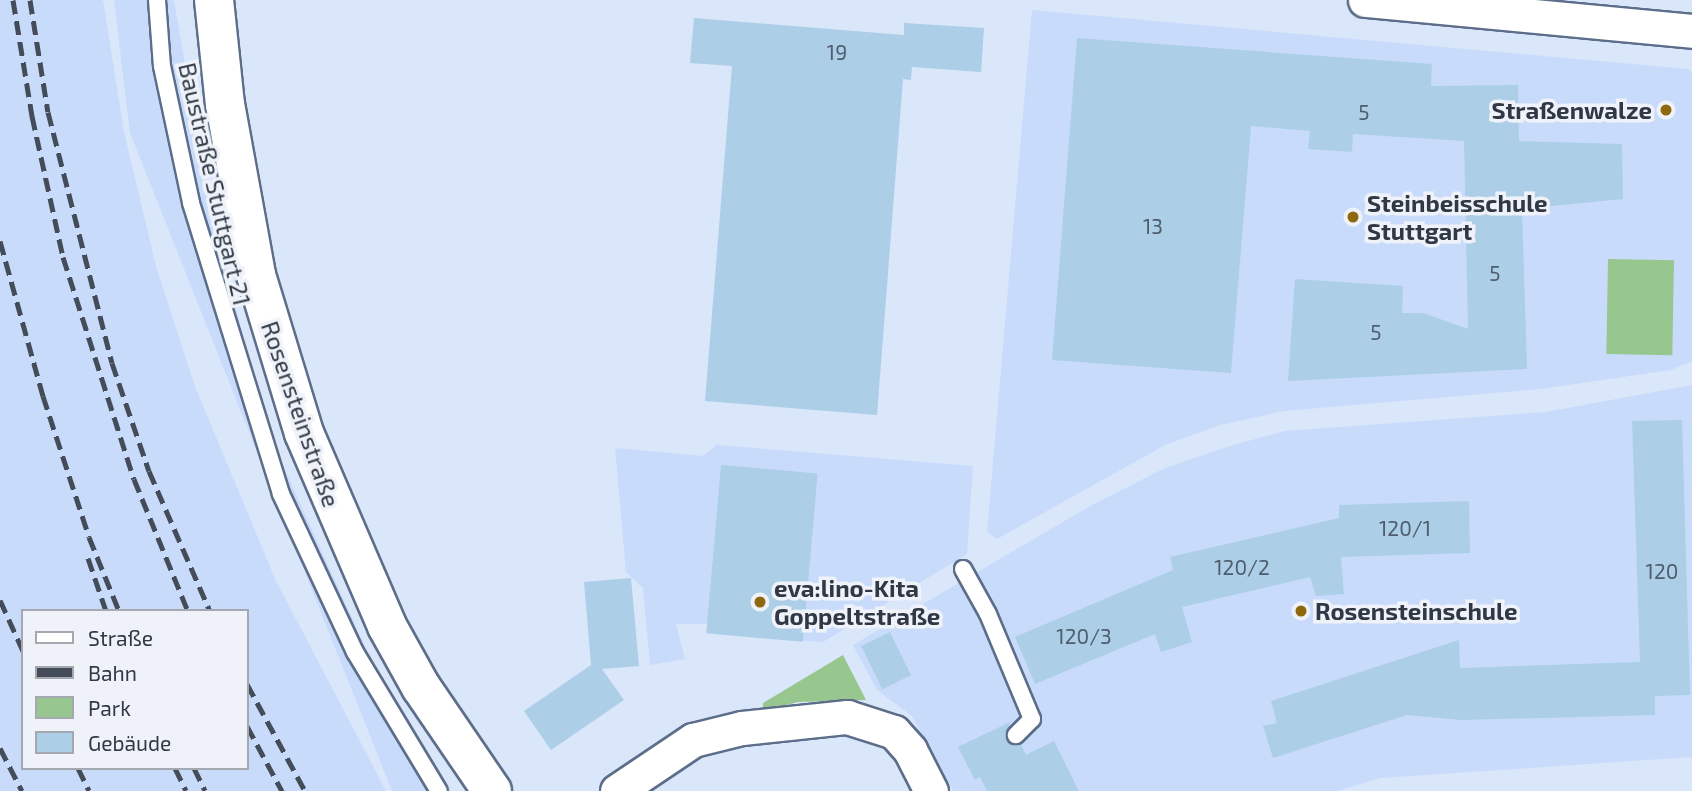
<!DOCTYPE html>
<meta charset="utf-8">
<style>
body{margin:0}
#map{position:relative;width:1692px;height:791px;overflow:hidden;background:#dae6fa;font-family:"Exo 2",sans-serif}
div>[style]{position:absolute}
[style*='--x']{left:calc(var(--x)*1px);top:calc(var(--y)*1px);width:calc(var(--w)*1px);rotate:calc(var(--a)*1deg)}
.built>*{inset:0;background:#c8dbfb}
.green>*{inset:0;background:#98c68f;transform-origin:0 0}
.building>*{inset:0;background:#accee7;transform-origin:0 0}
.roads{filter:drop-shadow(2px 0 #5c6e8a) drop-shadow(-2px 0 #5c6e8a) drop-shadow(0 2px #5c6e8a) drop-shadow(0 -2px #5c6e8a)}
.lane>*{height:16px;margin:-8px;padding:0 8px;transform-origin:8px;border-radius:8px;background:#fff}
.street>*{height:33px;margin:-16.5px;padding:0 16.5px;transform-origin:16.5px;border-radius:16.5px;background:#fff}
.secondary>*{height:38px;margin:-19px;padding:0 19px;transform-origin:19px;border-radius:19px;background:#fff}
.rail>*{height:5px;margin-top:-2.5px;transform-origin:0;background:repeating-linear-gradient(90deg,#444c5a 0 14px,transparent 0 21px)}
.dots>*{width:19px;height:19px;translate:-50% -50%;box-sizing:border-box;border:4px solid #eff3f9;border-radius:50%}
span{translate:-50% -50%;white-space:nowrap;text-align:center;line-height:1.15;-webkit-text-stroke:7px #eff3f9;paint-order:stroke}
.number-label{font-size:21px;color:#4f5e6e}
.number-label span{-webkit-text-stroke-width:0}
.poi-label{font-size:24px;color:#303845;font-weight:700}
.right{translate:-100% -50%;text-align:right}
.left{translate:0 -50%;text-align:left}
.street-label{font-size:24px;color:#303845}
.legend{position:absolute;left:21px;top:609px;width:228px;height:161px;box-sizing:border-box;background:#eff3f9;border:2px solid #a3a8b1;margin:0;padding:9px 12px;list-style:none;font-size:21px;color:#303845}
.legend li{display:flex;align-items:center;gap:14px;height:35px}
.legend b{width:35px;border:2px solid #a3a8b1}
</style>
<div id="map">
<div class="built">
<div style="clip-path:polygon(evenodd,0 0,103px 0,124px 132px,156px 266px,194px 384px,276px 581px,386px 791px,0 791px,0 0,23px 611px,247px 611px,247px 768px,23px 768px,23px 611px)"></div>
<div style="clip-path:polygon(114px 0,174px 0,211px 216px,270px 437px,389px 700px,449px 791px,392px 791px,130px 133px)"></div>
<div style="clip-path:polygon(1032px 10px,1688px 69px,1692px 72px,1692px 361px,1671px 370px,1540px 389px,1284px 411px,1220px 425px,1165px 445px,997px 539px,987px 532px)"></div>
<div style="clip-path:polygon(1692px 385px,1692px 757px,1380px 778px,1338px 791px,953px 791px,912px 716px,877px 690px,853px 645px,1092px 505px,1165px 468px,1230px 446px,1285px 431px,1546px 412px)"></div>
<div style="clip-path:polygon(717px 445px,973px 466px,967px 554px,823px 642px,707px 633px,707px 624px,676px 624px,685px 659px,650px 665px,643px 588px,626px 572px,615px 448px,703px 456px)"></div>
</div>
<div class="green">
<div style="left:1608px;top:259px;width:66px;height:95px;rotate:1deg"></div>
<div style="clip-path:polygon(843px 655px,866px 700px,798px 702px,763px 711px,763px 703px)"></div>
</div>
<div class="building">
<div style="clip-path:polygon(694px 18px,904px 35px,904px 23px,984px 28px,981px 72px,912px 67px,911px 80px,903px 79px,877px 415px,705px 401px,732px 66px,690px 63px)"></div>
<div style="clip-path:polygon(1077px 38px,1432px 64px,1431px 86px,1518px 85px,1519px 141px,1622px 144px,1623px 199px,1522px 209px,1527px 369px,1288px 381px,1295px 279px,1403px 286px,1402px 313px,1423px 313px,1468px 329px,1464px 141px,1353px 134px,1352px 152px,1308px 149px,1310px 131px,1251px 126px,1231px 373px,1052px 360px)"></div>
<div style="clip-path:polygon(1682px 420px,1690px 695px,1655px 696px,1655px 715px,1461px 720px,1407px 715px,1273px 758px,1263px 726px,1277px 723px,1271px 701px,1459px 640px,1460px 668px,1640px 662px,1632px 421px)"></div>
<div style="left:721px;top:465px;width:97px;height:169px;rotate:5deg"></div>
<div style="clip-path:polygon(1469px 501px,1470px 553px,1341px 557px,1344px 594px,1316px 596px,1310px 577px,1182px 607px,1192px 642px,1161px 652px,1155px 634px,1035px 684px,1015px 637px,1173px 570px,1170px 557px,1339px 518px,1339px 505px)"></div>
<div style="clip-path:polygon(631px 578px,639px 666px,602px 669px,624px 700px,551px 750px,524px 711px,591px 665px,584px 582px)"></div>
<div style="left:890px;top:632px;width:48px;height:32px;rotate:64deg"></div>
<div style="clip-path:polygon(1010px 722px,1006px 738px,1013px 745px,1021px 744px,1026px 755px,1054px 741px,1079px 791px,987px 791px,980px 777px,975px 780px,958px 747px)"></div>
</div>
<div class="roads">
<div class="lane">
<div style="--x:157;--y:0;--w:66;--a:85.7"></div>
<div style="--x:162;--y:66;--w:140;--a:78"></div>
<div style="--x:191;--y:203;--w:305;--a:72.8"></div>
<div style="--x:281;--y:494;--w:174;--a:64.9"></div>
<div style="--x:355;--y:652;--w:162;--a:58.9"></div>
<div style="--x:963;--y:569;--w:51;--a:60.9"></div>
<div style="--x:988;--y:614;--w:114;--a:67.3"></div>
<div style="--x:1032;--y:719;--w:23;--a:135"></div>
</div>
<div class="street">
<div style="--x:1365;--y:0;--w:328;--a:5.4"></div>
<div style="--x:617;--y:791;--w:92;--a:-33.9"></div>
<div style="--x:693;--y:740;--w:50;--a:-13.8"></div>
<div style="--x:742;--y:728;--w:106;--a:-6"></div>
<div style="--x:847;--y:717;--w:49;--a:17.7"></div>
<div style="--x:894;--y:732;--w:24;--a:48"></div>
<div style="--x:910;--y:750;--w:46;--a:62.9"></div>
</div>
<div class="secondary">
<div style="--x:214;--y:0;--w:105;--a:84"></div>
<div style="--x:225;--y:104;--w:174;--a:79.7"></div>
<div style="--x:256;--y:275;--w:165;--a:73.1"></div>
<div style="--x:304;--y:433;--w:210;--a:66.7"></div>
<div style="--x:387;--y:626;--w:70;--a:60.9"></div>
<div style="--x:421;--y:687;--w:126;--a:55.7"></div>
</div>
</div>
<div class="rail">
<div style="--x:13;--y:0;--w:118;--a:80.7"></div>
<div style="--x:32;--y:116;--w:144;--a:77.6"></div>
<div style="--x:63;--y:257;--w:233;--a:72.3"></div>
<div style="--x:134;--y:479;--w:143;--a:67.8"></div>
<div style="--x:30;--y:0;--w:113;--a:80.9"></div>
<div style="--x:48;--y:112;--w:259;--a:75.7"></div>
<div style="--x:112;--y:363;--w:114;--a:71.1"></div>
<div style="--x:149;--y:471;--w:153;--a:66.5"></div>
<div style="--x:0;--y:241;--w:161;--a:74.5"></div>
<div style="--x:43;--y:396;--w:148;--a:71.9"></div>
<div style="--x:89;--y:537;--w:80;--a:67.9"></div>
<div style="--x:88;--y:558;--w:56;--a:71.2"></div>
<div style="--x:0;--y:600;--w:56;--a:65.7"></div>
<div style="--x:247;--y:684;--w:122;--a:61.5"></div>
<div style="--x:247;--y:726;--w:74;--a:61.7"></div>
<div style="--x:0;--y:748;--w:48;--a:62.9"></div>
<div style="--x:78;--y:768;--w:25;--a:64"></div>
<div style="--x:175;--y:768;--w:25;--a:64"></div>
<div style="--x:194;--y:768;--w:25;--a:64"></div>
</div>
<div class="dots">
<div style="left:1666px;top:110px;background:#8f670d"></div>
<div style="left:1353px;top:217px;background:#8f670d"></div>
<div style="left:760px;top:602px;background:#8f670d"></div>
<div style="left:1301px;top:611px;background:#8f670d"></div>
</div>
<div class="number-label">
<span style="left:837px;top:52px">19</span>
<span style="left:1364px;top:112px">5</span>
<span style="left:1153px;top:226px">13</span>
<span style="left:1495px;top:273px">5</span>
<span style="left:1376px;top:332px">5</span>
<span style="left:1405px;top:528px">120/1</span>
<span style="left:1242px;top:567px">120/2</span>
<span style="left:1662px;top:571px">120</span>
<span style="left:1084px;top:636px">120/3</span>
</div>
<div class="poi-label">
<span class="right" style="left:1652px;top:110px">Straßenwalze</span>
<span class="left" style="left:1367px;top:217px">Steinbeisschule<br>Stuttgart</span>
<span class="left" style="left:774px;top:602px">eva:lino-Kita<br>Goppeltstraße</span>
<span class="left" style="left:1315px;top:611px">Rosensteinschule</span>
</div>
<div class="street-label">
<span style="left:215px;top:184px;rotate:77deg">Baustraße Stuttgart 21</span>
<span style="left:301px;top:414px;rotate:71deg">Rosensteinstraße</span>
</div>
<ul class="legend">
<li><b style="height:9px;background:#fff"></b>Straße</li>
<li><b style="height:9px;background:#444c5a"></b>Bahn</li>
<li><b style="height:19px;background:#98c68f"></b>Park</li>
<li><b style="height:19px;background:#accee7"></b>Gebäude</li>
</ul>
</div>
